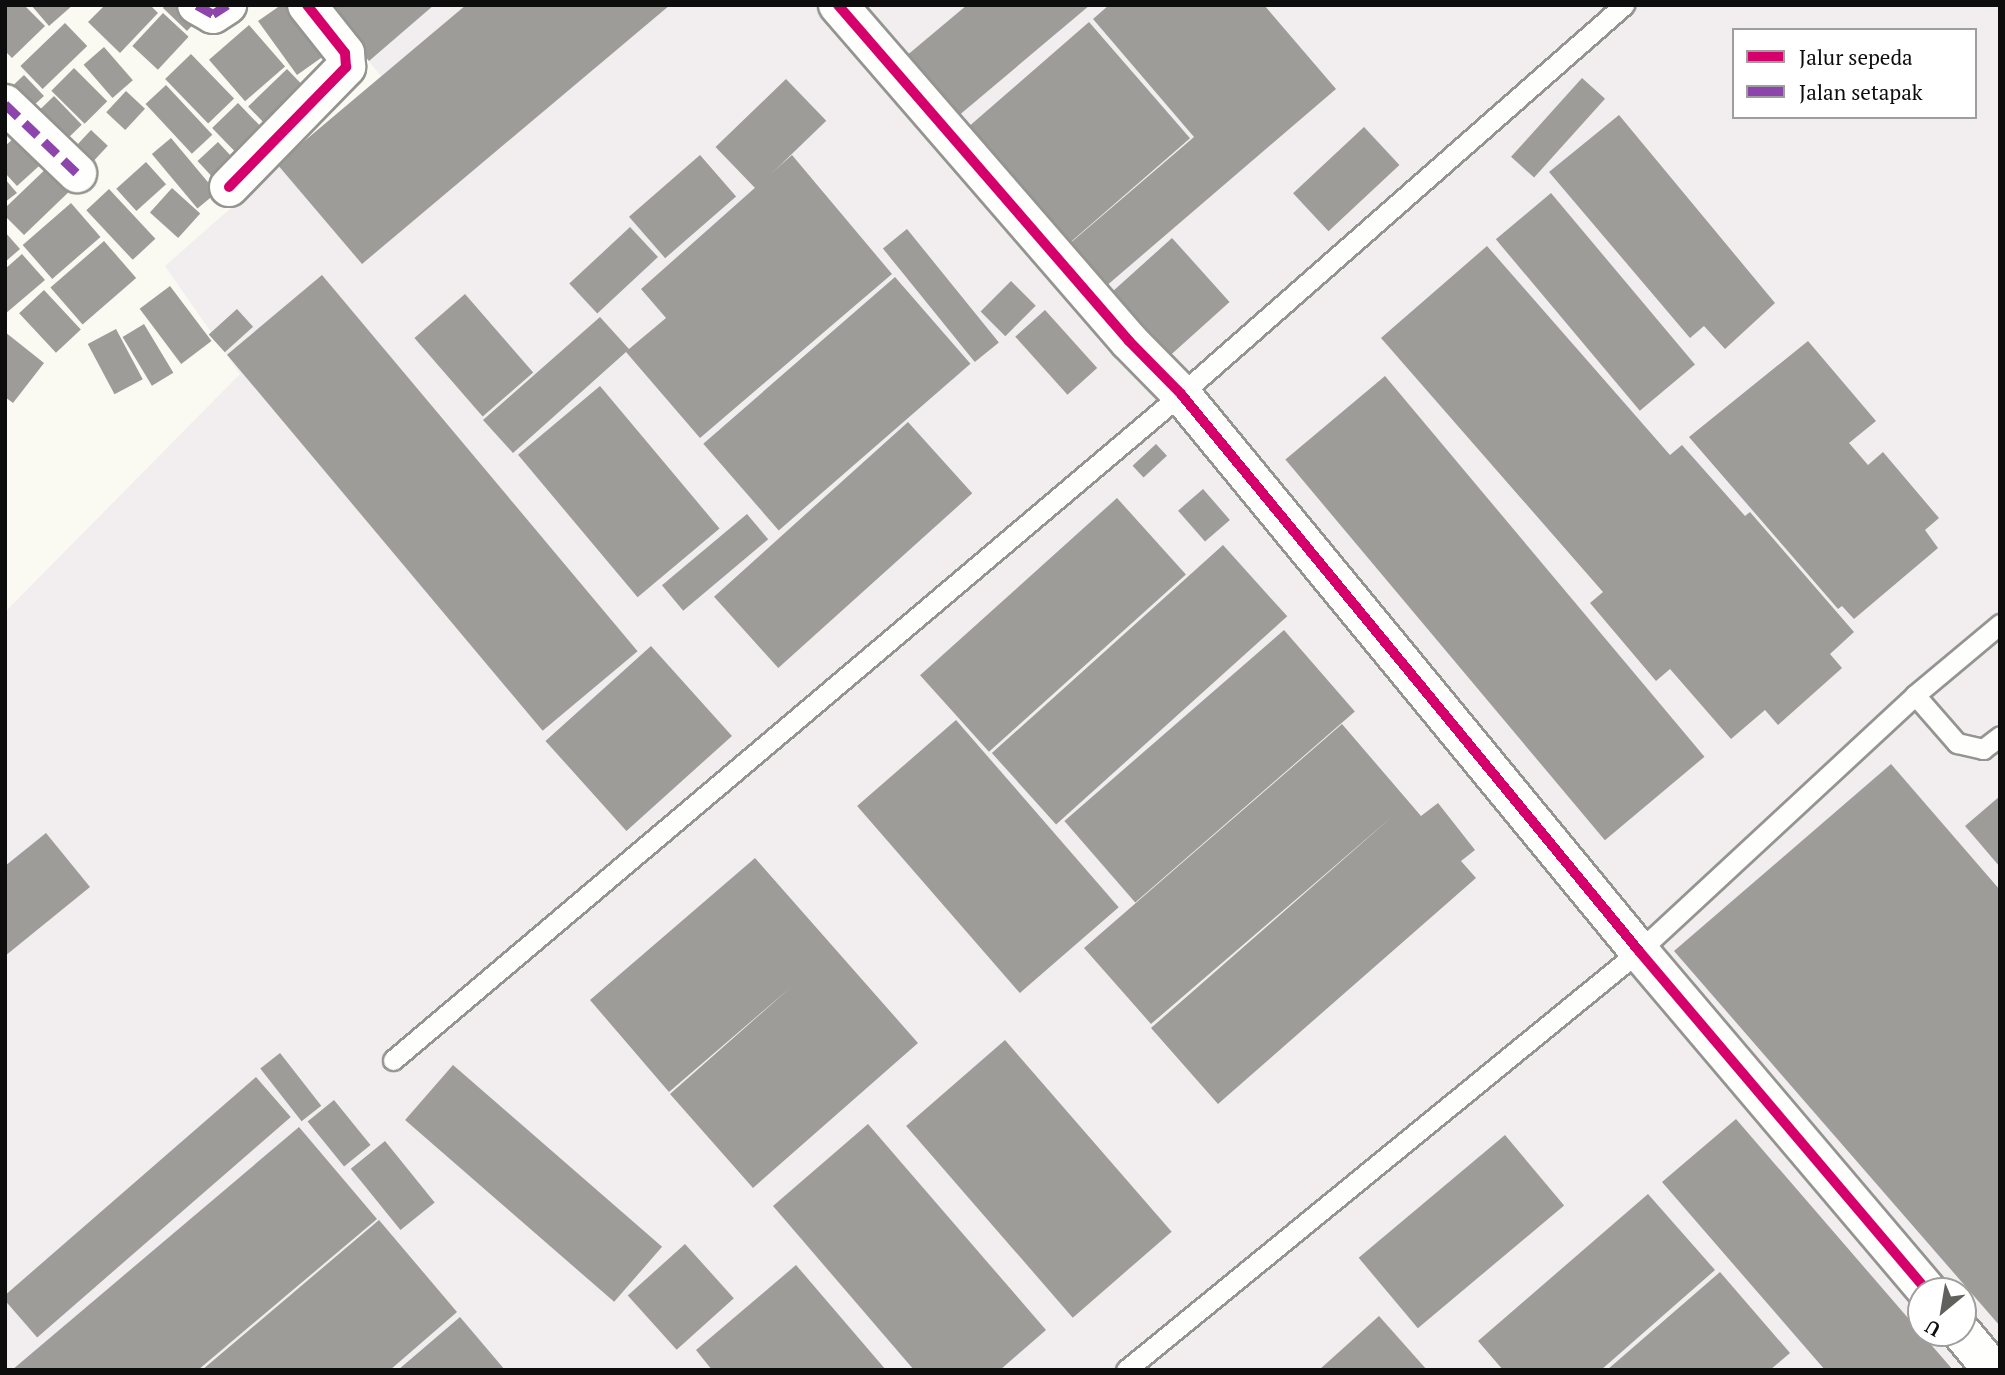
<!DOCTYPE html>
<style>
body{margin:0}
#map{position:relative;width:2005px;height:1375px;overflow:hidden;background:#fafaf2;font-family:"PT Serif",serif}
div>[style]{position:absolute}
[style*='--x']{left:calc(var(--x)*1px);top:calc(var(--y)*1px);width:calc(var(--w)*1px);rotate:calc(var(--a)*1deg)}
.industrial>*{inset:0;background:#f2edef}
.building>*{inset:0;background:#9e9c98;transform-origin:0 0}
.roads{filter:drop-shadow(2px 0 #949490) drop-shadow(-2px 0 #949490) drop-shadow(0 2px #949490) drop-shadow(0 -2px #949490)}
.service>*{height:19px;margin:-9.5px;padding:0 9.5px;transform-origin:9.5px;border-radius:9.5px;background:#fefefd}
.minor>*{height:38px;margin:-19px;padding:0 19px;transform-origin:19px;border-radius:19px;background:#fefefd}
.quiet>*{height:9px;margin-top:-4.5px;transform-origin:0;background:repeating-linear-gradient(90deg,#8e44ad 0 18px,transparent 0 27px)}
.cycleway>*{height:10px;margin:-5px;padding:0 5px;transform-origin:5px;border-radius:5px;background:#d6006c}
span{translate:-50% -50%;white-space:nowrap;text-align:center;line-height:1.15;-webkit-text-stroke:7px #fff;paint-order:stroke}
.frame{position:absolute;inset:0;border:7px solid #0d0d0d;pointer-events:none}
.legend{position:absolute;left:1732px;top:28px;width:245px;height:91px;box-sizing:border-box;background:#fff;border:2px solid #9e9e9e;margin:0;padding:9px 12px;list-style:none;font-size:21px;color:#0d0d0d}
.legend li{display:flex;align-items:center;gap:14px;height:35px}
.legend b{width:35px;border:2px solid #9e9e9e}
.north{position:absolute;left:1907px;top:1277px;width:70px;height:70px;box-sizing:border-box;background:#fff;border:2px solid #9e9e9e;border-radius:50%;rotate:210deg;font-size:19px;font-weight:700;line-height:28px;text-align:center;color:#0d0d0d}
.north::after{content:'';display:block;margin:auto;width:24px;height:32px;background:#60605d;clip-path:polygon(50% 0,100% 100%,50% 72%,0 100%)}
</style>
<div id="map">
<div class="industrial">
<div style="clip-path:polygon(evenodd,321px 5px,2000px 5px,2000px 1370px,5px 1370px,5px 612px,240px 374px,165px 266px,381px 76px,321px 5px,1734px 30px,1975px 30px,1975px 117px,1734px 117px,1734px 30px,321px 5px,1921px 1291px,1963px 1291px,1963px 1333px,1921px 1333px,1921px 1291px)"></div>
</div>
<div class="building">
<div style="clip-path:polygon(5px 5px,24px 5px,45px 26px,12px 58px,5px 51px)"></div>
<div style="clip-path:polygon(31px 5px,73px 5px,49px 26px)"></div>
<div style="clip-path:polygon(105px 5px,150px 5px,158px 13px,120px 53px,88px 22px)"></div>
<div style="clip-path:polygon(165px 5px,192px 5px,202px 15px,187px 31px,163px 8px)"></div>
<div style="clip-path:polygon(281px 5px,295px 5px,328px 53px,297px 75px,258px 21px)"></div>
<div style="clip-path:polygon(321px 5px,434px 5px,369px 61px)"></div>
<div style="clip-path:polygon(466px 5px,670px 5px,362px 264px,277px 164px)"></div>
<div style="clip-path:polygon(967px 5px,1090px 5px,957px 117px,905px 57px)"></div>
<div style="clip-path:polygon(1109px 5px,1264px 5px,1336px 89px,1105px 287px,1068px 245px,1194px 137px,1093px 19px)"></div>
<div style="left:163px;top:13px;width:35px;height:45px;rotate:43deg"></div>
<div style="left:1089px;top:22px;width:154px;height:160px;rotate:49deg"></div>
<div style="left:65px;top:23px;width:32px;height:62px;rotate:46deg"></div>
<div style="left:249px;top:25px;width:55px;height:53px;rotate:49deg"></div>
<div style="left:104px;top:47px;width:44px;height:27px;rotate:49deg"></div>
<div style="left:191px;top:54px;width:62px;height:36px;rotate:46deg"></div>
<div style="left:74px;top:68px;width:47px;height:32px;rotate:45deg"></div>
<div style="left:287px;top:69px;width:33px;height:54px;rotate:46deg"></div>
<div style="clip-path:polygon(24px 75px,44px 96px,21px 117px,5px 93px)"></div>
<div style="left:1582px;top:78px;width:31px;height:106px;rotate:42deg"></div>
<div style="left:786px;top:79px;width:58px;height:98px;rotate:46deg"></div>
<div style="left:166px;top:85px;width:68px;height:28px;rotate:47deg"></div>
<div style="left:126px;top:91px;width:26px;height:29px;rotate:43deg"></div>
<div style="left:54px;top:96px;width:40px;height:37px;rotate:46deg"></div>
<div style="left:238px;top:103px;width:37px;height:36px;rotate:46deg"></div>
<div style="clip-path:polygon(1619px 115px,1775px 303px,1725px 349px,1704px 326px,1690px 338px,1549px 172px)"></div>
<div style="left:1364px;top:127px;width:52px;height:97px;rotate:47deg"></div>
<div style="clip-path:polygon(24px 129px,49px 157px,17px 186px,5px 173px,5px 146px)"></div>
<div style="left:91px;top:130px;width:23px;height:38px;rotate:43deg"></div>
<div style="left:171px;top:138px;width:71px;height:25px;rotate:50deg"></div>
<div style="left:218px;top:142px;width:33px;height:28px;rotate:47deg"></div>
<div style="left:700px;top:155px;width:55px;height:94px;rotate:49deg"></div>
<div style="clip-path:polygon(792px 155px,892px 274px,700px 438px,626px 352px,513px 453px,483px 420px,600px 317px,629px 349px,666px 318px,641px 289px)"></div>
<div style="clip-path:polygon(53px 162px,76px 185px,24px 235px,5px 216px,5px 208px)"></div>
<div style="left:146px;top:162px;width:30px;height:40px;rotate:48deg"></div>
<div style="clip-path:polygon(5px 179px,17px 193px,5px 202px)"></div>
<div style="left:172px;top:188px;width:38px;height:33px;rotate:42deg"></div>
<div style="left:109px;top:189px;width:68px;height:31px;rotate:47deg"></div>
<div style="left:1551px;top:193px;width:224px;height:72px;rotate:50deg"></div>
<div style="left:71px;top:203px;width:45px;height:64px;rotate:49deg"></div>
<div style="left:630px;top:227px;width:41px;height:83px;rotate:47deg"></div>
<div style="left:907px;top:229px;width:146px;height:31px;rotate:51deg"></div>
<div style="clip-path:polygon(5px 232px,20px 249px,5px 262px)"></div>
<div style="left:1172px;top:238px;width:86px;height:83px;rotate:48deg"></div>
<div style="left:104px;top:241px;width:49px;height:71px;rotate:49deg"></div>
<div style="clip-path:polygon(1487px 246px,1670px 455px,1682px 445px,1745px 516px,1750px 512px,1854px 632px,1830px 654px,1842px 668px,1778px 725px,1765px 710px,1731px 739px,1670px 669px,1656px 681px,1590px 603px,1603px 592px,1381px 338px)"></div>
<div style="clip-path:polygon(22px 254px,45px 280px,5px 314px,5px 269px)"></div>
<div style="left:322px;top:275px;width:491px;height:124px;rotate:50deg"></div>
<div style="left:895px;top:277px;width:115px;height:254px;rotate:49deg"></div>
<div style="left:1011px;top:281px;width:35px;height:43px;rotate:45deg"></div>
<div style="left:170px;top:286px;width:69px;height:38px;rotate:53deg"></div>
<div style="left:44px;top:290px;width:54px;height:34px;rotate:47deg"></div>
<div style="left:465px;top:294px;width:104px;height:67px;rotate:49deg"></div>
<div style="left:237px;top:309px;width:24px;height:38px;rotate:48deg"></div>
<div style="left:1045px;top:310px;width:78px;height:40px;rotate:48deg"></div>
<div style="left:144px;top:324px;width:57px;height:25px;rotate:59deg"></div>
<div style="left:116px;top:329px;width:57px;height:32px;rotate:62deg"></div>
<div style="clip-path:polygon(5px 332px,44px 363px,13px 403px,5px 397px)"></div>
<div style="clip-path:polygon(1808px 341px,1876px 421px,1849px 443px,1868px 465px,1883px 452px,1939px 518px,1925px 530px,1938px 548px,1854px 619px,1842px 606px,1838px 609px,1689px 437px)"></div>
<div style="left:1385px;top:376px;width:497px;height:130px;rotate:50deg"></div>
<div style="left:600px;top:386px;width:186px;height:107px;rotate:50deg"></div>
<div style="left:908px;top:422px;width:96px;height:261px;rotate:48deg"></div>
<div style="left:1156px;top:444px;width:16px;height:32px;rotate:47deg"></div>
<div style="left:1203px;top:489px;width:41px;height:33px;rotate:49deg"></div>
<div style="left:1117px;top:498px;width:103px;height:265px;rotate:48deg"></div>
<div style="left:747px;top:514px;width:33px;height:111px;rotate:50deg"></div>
<div style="left:1223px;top:545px;width:96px;height:311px;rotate:48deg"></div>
<div style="left:1284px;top:630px;width:108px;height:291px;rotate:49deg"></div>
<div style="left:651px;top:646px;width:121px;height:142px;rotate:48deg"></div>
<div style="left:956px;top:720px;width:248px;height:131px;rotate:49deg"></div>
<div style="clip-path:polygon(1342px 724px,1421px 816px,1438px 803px,1475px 850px,1461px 861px,1476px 878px,1218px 1104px,1151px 1028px,1394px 815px,1151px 1024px,1084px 948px)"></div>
<div style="clip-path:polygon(1891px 764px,2000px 890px,2000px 1326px,1674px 951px)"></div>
<div style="clip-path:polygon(2000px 796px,2000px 867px,1965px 826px)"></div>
<div style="clip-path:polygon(46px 833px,90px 887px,5px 956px,5px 866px)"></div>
<div style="clip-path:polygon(755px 858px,918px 1043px,753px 1188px,670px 1094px,791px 987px,669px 1092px,590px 1000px)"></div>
<div style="left:1005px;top:1040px;width:254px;height:131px;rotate:49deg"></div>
<div style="left:280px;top:1053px;width:67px;height:25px;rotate:52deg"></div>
<div style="left:453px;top:1065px;width:277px;height:73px;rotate:41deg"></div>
<div style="left:256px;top:1077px;width:53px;height:336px;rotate:49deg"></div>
<div style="left:334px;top:1100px;width:58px;height:34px;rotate:51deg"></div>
<div style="clip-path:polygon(1736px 1119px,1921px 1333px,1953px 1370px,1825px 1370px,1662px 1182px)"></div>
<div style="clip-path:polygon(868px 1124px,1046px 1330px,1000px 1370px,914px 1370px,773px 1206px)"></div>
<div style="clip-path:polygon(299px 1127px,377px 1219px,198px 1370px,12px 1370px)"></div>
<div style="left:1505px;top:1135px;width:92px;height:191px;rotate:50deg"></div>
<div style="left:385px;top:1141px;width:79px;height:44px;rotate:51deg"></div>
<div style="clip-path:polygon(1648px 1194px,1715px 1270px,1601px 1370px,1503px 1370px,1478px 1341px)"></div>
<div style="clip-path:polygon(379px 1220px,457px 1312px,390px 1370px,202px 1370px)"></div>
<div style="left:685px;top:1244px;width:73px;height:77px;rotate:48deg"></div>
<div style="clip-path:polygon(796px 1265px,886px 1370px,712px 1370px,696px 1350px)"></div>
<div style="clip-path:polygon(1720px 1272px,1790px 1353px,1770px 1370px,1607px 1370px)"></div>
<div style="clip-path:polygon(1379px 1316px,1427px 1370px,1319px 1370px)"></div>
<div style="clip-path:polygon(460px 1317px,505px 1370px,398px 1370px)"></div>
</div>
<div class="roads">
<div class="service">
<div style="--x:1915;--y:695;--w:64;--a:48.8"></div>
<div style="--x:1957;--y:743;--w:27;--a:13"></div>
<div style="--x:1983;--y:749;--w:21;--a:-37"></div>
<div style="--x:393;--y:1060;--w:1032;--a:-40.2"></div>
<div style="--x:1181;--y:394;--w:590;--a:-41.29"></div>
<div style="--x:1126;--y:1370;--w:662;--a:-39.24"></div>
<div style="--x:1639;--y:951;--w:376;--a:-42.8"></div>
<div style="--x:1915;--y:695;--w:111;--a:-39.9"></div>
</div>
<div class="minor">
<div style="--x:197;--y:5;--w:18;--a:29"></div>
<div style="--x:213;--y:14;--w:17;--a:-33"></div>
<div style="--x:838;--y:5;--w:444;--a:49.1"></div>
<div style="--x:1129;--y:341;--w:74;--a:45.5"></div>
<div style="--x:1181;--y:394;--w:721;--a:50.57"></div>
<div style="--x:1639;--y:951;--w:446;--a:49.7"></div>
<div style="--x:5;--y:104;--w:100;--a:43.8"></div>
<div style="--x:229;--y:187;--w:168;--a:-45.7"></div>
<div style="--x:346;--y:67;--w:14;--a:-94"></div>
<div style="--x:345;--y:53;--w:61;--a:-128.4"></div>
<div style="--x:1962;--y:1333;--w:48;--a:50"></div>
</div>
</div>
<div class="quiet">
<div style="--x:197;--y:5;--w:18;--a:29"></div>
<div style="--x:213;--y:14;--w:17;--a:-33"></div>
<div style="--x:5;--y:104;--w:100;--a:43.8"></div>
</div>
<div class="cycleway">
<div style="--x:838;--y:5;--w:444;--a:49.1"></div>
<div style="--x:1129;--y:341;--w:74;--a:45.5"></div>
<div style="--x:1181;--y:394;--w:721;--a:50.57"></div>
<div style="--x:1639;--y:951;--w:446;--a:49.7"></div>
<div style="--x:229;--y:187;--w:168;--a:-45.7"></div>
<div style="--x:346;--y:67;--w:14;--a:-94"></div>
<div style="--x:345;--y:53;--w:61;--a:-128.4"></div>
</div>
<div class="frame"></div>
<ul class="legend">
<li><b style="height:9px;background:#d6006c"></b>Jalur sepeda</li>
<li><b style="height:9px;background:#8e44ad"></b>Jalan setapak</li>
</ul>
<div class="north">U</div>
</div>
